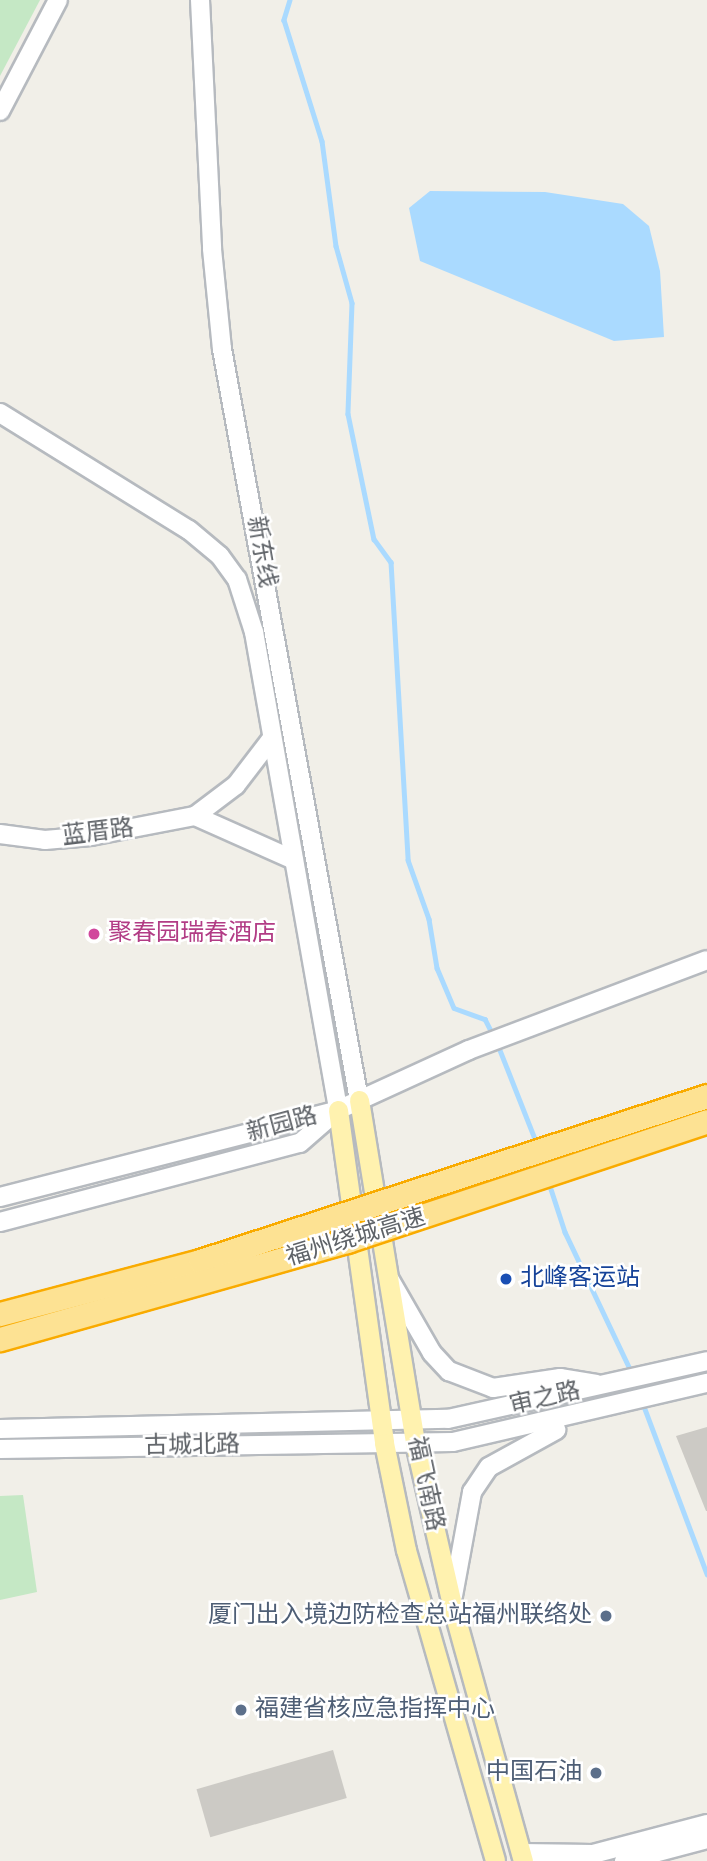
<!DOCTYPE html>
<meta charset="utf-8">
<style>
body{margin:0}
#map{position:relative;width:707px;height:1861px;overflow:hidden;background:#f1efe8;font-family:"Alegreya Sans","Noto Sans SC",sans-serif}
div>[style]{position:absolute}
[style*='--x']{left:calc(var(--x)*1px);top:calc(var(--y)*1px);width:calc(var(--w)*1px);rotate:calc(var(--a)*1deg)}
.green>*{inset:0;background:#c5e8c5}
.water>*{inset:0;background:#aadaff}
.stream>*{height:4.5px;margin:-2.25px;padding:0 2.25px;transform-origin:2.25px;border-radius:2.25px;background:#aadaff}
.building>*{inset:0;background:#cccac5;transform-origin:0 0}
.roads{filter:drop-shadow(2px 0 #b6babf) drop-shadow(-2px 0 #b6babf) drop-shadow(0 2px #b6babf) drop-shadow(0 -2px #b6babf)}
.secondary>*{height:18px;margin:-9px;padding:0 9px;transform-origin:9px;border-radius:9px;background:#fff}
.primary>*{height:19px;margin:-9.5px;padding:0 9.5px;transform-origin:9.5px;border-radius:9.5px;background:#fff2af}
.bridges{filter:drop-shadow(2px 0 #f9ab00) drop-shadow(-2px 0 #f9ab00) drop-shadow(0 2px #f9ab00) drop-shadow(0 -2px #f9ab00)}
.highway-bridge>*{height:23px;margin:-11.5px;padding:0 11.5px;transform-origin:11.5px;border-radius:11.5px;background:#fde293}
.dots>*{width:19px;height:19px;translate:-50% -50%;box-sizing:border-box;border:4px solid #fff;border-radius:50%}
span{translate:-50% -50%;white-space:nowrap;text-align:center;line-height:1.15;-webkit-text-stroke:5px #fff;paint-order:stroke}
.street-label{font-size:24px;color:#5f6368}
.hotel-label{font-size:24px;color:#b23c85}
.left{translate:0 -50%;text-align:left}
.transit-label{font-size:24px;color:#164399}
.service-label{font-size:24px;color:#4e5e75}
.right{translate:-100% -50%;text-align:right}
</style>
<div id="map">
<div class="green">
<div style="clip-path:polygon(0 0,40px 0,0 76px)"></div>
<div style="clip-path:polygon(23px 1495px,37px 1592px,0 1600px,0 1496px)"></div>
</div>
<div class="water">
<div style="clip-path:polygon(430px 191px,545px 192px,623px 204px,649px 226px,660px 271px,664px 337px,614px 341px,420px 261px,409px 208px)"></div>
</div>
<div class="stream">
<div style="--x:290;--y:0;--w:21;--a:107"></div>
<div style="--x:284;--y:20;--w:127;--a:72.6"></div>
<div style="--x:322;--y:141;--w:106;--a:82.4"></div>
<div style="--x:336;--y:246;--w:59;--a:74.3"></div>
<div style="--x:352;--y:303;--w:111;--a:92.1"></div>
<div style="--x:348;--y:414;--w:128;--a:78.3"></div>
<div style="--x:374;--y:539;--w:29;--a:54"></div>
<div style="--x:391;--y:562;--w:298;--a:86.7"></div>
<div style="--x:408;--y:860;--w:63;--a:70.4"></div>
<div style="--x:429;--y:919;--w:50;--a:80.7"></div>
<div style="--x:437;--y:968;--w:43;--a:67"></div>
<div style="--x:454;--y:1008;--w:33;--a:20"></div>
<div style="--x:485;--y:1019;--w:20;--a:63"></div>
<div style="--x:498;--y:1045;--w:106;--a:68.5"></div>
<div style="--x:549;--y:1183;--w:52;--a:71.9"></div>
<div style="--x:565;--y:1232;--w:156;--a:64.6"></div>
<div style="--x:642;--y:1401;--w:185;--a:69.4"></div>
</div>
<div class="building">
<div style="clip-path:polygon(707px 1427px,707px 1511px,706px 1511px,676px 1436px)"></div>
<div style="left:333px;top:1750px;width:50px;height:142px;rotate:74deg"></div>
</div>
<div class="roads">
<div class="secondary">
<div style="--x:200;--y:0;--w:249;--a:87.2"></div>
<div style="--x:212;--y:249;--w:100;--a:84.3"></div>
<div style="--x:222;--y:349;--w:763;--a:79.66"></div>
<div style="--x:0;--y:111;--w:125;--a:-62.4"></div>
<div style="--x:0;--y:413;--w:222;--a:31.8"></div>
<div style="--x:189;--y:530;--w:40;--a:40"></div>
<div style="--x:220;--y:556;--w:29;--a:54"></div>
<div style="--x:237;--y:579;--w:56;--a:72.2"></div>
<div style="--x:254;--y:632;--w:485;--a:80"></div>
<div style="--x:195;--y:816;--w:108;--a:24"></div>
<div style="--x:0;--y:834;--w:45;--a:7.6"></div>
<div style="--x:45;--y:840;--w:46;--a:-5"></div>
<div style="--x:91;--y:836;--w:106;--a:-10.9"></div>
<div style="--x:195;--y:816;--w:51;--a:-37.1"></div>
<div style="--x:236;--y:785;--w:59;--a:-52.5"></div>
<div style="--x:0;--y:1197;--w:349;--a:-14.4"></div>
<div style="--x:338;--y:1110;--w:144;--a:-24.6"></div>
<div style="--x:469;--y:1050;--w:254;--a:-20.7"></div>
<div style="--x:0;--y:1222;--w:310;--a:-14.8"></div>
<div style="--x:300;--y:1143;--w:43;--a:-41.2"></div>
<div style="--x:390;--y:1280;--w:84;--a:60.1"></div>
<div style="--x:432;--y:1353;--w:25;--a:47"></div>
<div style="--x:449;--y:1371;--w:47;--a:21.1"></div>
<div style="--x:493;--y:1388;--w:68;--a:-8.5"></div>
<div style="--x:560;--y:1378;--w:37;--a:9"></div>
<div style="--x:0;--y:1429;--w:448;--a:-1.3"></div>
<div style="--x:448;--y:1419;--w:265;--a:-12.6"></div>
<div style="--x:0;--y:1449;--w:453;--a:-0.9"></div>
<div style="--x:453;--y:1442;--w:261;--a:-13.1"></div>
<div style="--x:453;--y:1596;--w:106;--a:-79.6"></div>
<div style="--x:472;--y:1492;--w:30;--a:-56"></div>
<div style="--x:489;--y:1467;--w:77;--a:-28.9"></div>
<div style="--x:521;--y:1853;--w:72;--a:0.8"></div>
<div style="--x:593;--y:1854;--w:118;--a:-14.7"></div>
<div style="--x:624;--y:1861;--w:86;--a:-14.8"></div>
</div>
<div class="primary">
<div style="--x:359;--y:1100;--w:348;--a:80.7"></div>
<div style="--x:415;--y:1443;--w:166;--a:77.1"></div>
<div style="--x:452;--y:1605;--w:266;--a:74.5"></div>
<div style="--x:338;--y:1110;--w:336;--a:82.1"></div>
<div style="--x:384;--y:1443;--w:109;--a:78.4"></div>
<div style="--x:406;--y:1550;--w:323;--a:74"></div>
</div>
</div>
<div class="bridges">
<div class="highway-bridge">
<div style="--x:0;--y:1314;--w:207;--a:-14.8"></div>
<div style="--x:200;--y:1261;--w:533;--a:-18.03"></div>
<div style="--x:0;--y:1339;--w:361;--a:-15.8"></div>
<div style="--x:347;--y:1241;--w:379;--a:-18.4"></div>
</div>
</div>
<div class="dots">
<div style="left:94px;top:934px;background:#d1479c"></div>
<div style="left:506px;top:1279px;background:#1a4fb4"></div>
<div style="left:606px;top:1616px;background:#5c6f8a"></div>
<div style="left:241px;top:1710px;background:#5c6f8a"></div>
<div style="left:596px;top:1773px;background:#5c6f8a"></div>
</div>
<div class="street-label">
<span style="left:261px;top:552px;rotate:80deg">新东线</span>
<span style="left:98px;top:833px;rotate:-7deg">蓝厝路</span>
<span style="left:282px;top:1125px;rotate:-15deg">新园路</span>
<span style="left:356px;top:1238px;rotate:-17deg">福州绕城高速</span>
<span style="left:545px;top:1399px;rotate:-13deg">审之路</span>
<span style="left:192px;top:1446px;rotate:-1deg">古城北路</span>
<span style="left:425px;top:1484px;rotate:78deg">福飞南路</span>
</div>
<div class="hotel-label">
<span class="left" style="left:108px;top:934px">聚春园瑞春酒店</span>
</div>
<div class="transit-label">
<span class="left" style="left:520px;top:1279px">北峰客运站</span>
</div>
<div class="service-label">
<span class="right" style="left:592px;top:1616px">厦门出入境边防检查总站福州联络处</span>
<span class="left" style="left:255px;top:1710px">福建省核应急指挥中心</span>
<span class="right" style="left:582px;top:1773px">中国石油</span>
</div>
</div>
